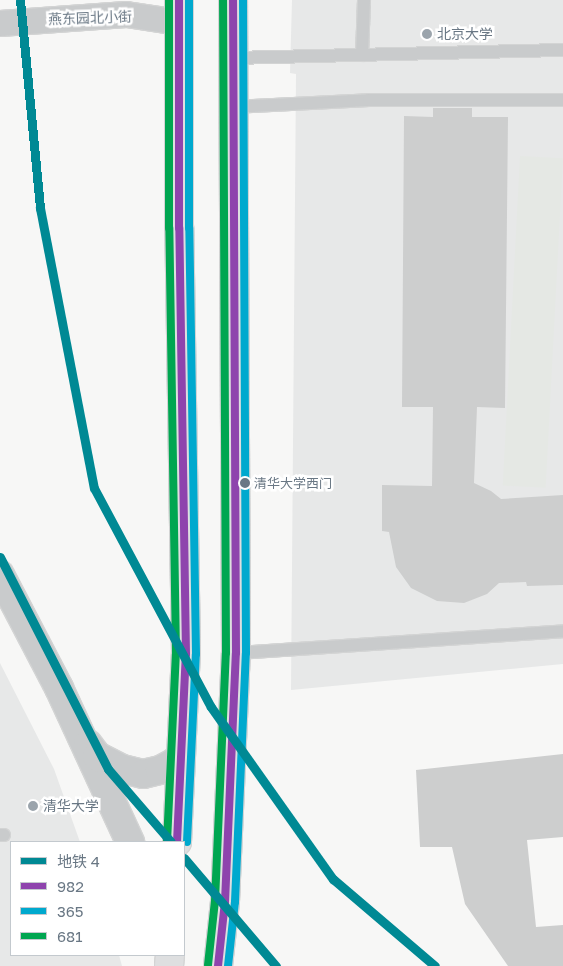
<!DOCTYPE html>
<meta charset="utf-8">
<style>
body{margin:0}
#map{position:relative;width:563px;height:966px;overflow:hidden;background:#f7f7f6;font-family:"Golos Text","Noto Sans SC",sans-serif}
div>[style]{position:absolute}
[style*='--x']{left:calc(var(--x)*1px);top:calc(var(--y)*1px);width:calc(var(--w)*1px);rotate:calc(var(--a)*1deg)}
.built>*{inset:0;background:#e7e8e8}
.green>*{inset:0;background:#e5e8e4;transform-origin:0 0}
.building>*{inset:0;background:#cdcece}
.roads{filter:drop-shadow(1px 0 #d3d4d4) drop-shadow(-1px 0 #d3d4d4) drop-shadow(0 1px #d3d4d4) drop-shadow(0 -1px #d3d4d4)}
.service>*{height:12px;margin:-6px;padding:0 6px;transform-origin:6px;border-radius:6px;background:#c9cbcc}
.minor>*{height:25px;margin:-12.5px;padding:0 12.5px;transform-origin:12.5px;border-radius:12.5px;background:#c9cbcc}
.tertiary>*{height:28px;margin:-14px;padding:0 14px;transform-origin:14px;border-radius:14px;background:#c9cbcc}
.primary>*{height:28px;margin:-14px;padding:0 14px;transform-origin:14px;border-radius:14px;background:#dedfe0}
.bus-1>*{height:8px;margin:-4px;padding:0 4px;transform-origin:4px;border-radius:4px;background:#8e44ad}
.bus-2>*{height:8px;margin:-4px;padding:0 4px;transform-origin:4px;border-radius:4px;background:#00a9ce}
.bus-3>*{height:8px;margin:-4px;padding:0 4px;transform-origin:4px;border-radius:4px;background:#00a651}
.metro-1>*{height:9px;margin:-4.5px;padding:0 4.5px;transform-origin:4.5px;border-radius:4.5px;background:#008994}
.dots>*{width:14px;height:14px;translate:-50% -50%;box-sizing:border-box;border:2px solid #fff;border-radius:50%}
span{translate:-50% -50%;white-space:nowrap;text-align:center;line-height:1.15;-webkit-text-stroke:5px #fff;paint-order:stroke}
.bus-label{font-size:13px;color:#697784}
.left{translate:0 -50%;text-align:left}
.street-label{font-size:14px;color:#697784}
.poi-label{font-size:14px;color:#697784}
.legend{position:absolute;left:10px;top:841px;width:175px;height:115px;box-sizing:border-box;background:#fff;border:1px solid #c3c9ce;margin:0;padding:6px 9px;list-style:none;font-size:15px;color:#697784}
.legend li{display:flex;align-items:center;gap:10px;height:25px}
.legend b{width:25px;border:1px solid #c3c9ce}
</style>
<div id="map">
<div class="built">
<div style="clip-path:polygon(292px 0,563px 0,563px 664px,291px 690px,296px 74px,290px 73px)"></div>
<div style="clip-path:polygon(0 663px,54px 769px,80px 842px,11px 842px,11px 955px,119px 955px,122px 966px,0 966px)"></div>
</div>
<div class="green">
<div style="left:520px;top:156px;width:43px;height:330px;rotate:3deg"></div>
</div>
<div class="building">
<div style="clip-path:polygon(433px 108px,472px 108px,472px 117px,508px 117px,505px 408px,477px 407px,474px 483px,491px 491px,501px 499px,563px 495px,563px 585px,527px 586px,526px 582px,499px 583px,487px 594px,464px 603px,437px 601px,411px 588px,396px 567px,389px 532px,382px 531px,382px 485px,432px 486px,433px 407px,402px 407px,404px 116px,433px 117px)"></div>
<div style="clip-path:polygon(563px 754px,563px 837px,527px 840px,536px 927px,563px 925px,563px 966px,508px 966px,465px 904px,452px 847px,420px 847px,416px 770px)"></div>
</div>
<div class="roads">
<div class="service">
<div style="--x:362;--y:55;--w:55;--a:-87.9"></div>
<div style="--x:233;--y:58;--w:330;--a:-1.4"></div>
<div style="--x:233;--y:107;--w:136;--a:-2.9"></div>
<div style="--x:369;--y:100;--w:194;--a:0"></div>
<div style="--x:236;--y:653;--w:328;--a:-3.8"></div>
<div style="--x:0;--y:835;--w:4;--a:0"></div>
</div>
<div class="minor">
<div style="--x:0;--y:23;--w:126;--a:-4.1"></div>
<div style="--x:126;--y:14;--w:54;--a:8.6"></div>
</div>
<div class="tertiary">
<div style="--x:0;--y:575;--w:127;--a:62.4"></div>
<div style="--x:59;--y:688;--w:170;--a:65.2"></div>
<div style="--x:88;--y:744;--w:15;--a:53"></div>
<div style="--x:97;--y:756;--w:29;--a:27"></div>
<div style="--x:123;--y:769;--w:21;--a:14"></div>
<div style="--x:143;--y:774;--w:17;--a:-13"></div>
<div style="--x:160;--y:770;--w:17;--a:-28"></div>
<div style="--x:175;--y:762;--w:9;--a:-49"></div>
</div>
<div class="primary">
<div style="--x:177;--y:842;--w:188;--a:-87.3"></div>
<div style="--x:186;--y:654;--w:426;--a:-90.9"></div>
<div style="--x:179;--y:228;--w:228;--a:-90"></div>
<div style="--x:169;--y:966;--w:11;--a:-85"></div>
<div style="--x:218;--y:966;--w:64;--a:-83.8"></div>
<div style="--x:225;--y:902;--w:249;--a:-87.5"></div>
<div style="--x:236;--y:653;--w:653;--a:-90.26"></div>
</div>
</div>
<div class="bus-1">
<div style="--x:177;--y:842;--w:188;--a:-87.3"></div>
<div style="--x:186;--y:654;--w:426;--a:-90.9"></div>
<div style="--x:179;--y:228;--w:228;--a:-90"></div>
<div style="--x:218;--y:966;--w:64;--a:-83.8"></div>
<div style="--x:225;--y:902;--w:249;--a:-87.5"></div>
<div style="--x:236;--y:653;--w:653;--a:-90.26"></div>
</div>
<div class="bus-2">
<div style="--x:187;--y:842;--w:188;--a:-87.3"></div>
<div style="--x:196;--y:654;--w:426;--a:-90.9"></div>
<div style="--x:189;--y:228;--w:228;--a:-90"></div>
<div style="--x:228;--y:966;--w:64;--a:-83.8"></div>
<div style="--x:235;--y:902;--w:249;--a:-87.5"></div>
<div style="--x:246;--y:653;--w:653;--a:-90.26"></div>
</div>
<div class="bus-3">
<div style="--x:167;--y:842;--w:188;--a:-87.3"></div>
<div style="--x:176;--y:654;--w:426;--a:-90.9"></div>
<div style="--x:169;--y:228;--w:228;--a:-90"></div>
<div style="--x:208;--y:965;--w:64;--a:-83.8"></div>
<div style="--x:215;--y:901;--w:248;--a:-87.5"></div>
<div style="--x:226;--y:653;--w:653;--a:-90.26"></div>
</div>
<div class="metro-1">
<div style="--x:20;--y:0;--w:209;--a:84.5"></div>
<div style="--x:40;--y:208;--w:285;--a:79.1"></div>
<div style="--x:94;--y:488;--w:248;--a:61.9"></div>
<div style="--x:211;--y:707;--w:211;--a:54.7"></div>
<div style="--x:333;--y:879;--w:134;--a:40.5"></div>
<div style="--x:0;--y:557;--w:238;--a:63"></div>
<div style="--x:108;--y:769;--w:96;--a:49.2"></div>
<div style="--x:184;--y:858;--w:142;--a:49.6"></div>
</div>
<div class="dots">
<div style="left:427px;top:34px;background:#9ba4ac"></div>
<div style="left:245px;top:483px;background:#697784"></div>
<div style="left:33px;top:806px;background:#9ba4ac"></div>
</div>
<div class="bus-label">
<span class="left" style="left:254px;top:483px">清华大学西门</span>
</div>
<div class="street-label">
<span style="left:90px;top:18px;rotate:-2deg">燕东园北小街</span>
</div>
<div class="poi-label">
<span class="left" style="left:437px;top:34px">北京大学</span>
<span class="left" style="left:43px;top:806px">清华大学</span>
</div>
<ul class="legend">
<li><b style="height:6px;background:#008994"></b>地铁 4</li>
<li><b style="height:6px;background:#8e44ad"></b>982</li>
<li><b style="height:6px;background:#00a9ce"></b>365</li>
<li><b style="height:6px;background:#00a651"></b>681</li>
</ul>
</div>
